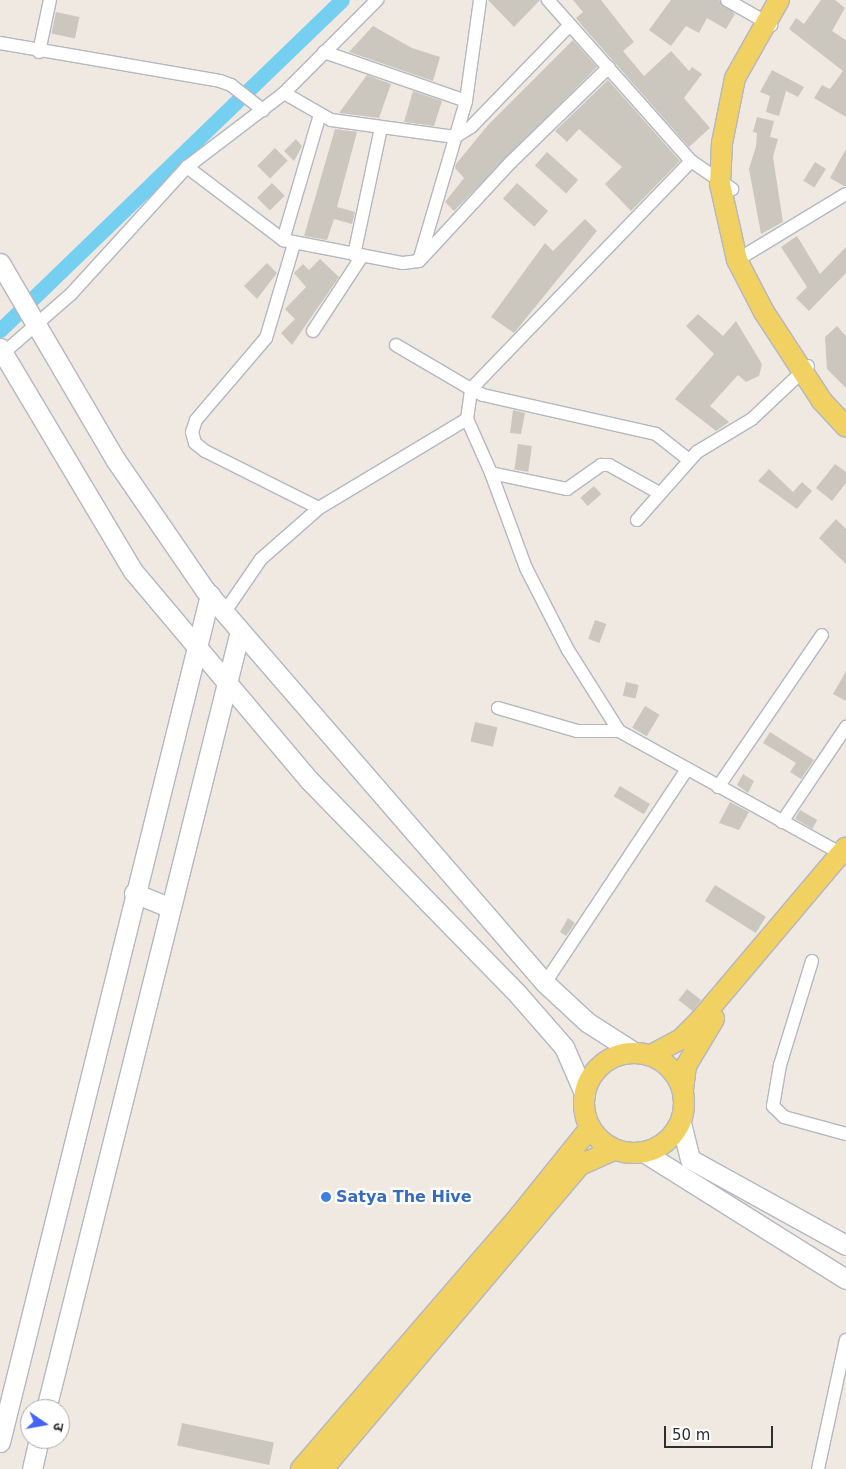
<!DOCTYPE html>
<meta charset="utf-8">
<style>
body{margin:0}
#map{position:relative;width:846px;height:1469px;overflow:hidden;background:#efe9e1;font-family:"DejaVu Sans","Noto Sans Devanagari",sans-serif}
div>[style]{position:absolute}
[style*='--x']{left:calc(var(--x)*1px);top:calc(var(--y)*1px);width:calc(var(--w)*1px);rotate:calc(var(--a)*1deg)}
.canal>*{height:15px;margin:-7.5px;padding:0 7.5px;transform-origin:7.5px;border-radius:7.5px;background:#75cff0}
.building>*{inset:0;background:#cbc7bf;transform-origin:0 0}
.roads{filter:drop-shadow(1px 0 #b4b7c1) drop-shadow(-1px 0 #b4b7c1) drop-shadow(0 1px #b4b7c1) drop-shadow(0 -1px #b4b7c1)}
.street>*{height:12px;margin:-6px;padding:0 6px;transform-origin:6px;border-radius:6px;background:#fff}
.secondary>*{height:19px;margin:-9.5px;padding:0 9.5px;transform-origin:9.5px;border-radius:9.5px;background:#fff}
.primary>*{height:20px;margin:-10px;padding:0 10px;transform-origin:10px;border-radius:10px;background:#f2d163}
.primary>.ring{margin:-10px;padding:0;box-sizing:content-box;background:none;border:20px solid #f2d163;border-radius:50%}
.dots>*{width:14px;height:14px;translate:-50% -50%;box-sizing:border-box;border:2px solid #fff;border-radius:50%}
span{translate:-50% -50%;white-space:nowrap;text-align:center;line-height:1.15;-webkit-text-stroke:4.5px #fff;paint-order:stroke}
.shop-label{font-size:16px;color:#366cbe;font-weight:700}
.left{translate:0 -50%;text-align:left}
.north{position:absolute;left:20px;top:1399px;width:50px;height:50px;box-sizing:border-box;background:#fff;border:1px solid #ababab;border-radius:50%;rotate:102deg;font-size:14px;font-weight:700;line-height:20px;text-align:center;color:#2e2e2e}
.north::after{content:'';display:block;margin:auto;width:18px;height:22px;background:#4264fb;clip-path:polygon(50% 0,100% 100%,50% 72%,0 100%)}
.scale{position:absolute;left:664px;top:1426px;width:109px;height:22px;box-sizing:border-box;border:2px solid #2e2e2e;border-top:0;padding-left:6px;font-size:15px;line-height:18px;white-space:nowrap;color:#2e2e2e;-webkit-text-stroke:4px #fff;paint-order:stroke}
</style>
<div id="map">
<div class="canal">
<div style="--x:0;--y:330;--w:475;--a:-44"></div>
</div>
<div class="building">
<div style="clip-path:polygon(488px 0,540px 0,514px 27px)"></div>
<div style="clip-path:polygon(573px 0,601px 0,634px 42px,623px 51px,644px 76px,671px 51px,689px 71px,692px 67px,702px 74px,684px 98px,710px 128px,689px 147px,585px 29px,576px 18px,583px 12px)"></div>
<div style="clip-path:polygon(671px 0,719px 0,735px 14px,726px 29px,707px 18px,699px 33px,686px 26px,671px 46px,649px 30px)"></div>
<div style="clip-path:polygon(821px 0,835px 0,845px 8px,832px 31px,846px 40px,846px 117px,814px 98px,822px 85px,830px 89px,843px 71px,789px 29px,796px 18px,804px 24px)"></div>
<div style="left:56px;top:12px;width:24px;height:22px;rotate:12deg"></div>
<div style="clip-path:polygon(373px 26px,412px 48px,440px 57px,433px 81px,349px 52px)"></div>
<div style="clip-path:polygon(573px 40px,597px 67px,454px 211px,445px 202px,464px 178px,455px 168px,456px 164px,488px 125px)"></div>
<div style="clip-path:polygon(772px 70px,804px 87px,798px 97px,786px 91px,779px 116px,766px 112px,770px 96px,760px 92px)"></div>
<div style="clip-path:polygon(367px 75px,391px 84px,379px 118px,339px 113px)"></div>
<div style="clip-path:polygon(608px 80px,680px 161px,631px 211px,605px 184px,622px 167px,579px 129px,567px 142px,555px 131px)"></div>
<div style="clip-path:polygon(413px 91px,442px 101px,434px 126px,404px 122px)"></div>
<div style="clip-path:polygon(757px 117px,774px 121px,770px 137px,778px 139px,773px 157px,783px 222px,761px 234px,749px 169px,756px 146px,757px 133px,753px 132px)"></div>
<div style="clip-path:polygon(335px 129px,357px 132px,337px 207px,355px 212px,352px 224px,334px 219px,327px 240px,304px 236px)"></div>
<div style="clip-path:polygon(296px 139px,302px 146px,294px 161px,284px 151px)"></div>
<div style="left:275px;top:148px;width:18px;height:25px;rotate:45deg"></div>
<div style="clip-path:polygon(846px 149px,846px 186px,844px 186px,830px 178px)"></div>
<div style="left:547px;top:152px;width:42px;height:18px;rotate:42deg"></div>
<div style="left:815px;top:162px;width:13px;height:22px;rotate:32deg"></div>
<div style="left:272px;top:183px;width:18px;height:21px;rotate:45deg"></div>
<div style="left:517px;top:183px;width:42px;height:21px;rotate:42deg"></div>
<div style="clip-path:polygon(585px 219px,597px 231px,514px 333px,491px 317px,545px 243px,553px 251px)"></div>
<div style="clip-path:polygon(797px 236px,820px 274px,846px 247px,846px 273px,809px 311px,796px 298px,807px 287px,781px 247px)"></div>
<div style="clip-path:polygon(320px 259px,339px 277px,292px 345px,281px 333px,295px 319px,285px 309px,306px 287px,294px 273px,303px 264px,309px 270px)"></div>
<div style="clip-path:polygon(267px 263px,277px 273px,257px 299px,244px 286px)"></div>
<div style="clip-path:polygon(698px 314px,723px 336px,736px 321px,762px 364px,759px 376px,746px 382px,738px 375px,710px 406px,729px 422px,716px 431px,675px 399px,714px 354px,686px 326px)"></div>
<div style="clip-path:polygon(837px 326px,846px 336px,846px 388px,827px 369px,825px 337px)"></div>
<div style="clip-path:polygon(513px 410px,525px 413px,521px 434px,510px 433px)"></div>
<div style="left:518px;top:444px;width:14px;height:26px;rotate:8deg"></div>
<div style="clip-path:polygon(835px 464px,846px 472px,846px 483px,832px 501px,816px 488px)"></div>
<div style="clip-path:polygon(769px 469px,793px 492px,802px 482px,812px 491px,797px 509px,758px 481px)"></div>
<div style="left:594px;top:486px;width:11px;height:18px;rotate:49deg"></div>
<div style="clip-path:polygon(836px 519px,846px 529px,846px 564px,819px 538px)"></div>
<div style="left:595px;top:620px;width:12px;height:20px;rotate:20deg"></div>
<div style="clip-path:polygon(846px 671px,846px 701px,833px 694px)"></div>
<div style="left:626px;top:682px;width:13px;height:14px;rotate:13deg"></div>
<div style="left:645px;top:706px;width:17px;height:25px;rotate:31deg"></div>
<div style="left:475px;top:722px;width:23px;height:20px;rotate:13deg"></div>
<div style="clip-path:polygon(770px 732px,814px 760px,801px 779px,790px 772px,796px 763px,763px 743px)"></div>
<div style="clip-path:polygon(743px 774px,754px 781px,748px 793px,737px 785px)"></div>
<div style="left:620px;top:786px;width:35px;height:12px;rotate:31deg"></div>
<div style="clip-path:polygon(730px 802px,749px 812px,739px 830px,719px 823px)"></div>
<div style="left:800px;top:810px;width:20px;height:10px;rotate:30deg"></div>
<div style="left:715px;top:885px;width:60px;height:19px;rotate:32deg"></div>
<div style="clip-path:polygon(568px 918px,575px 923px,566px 936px,560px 932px)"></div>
<div style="left:687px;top:989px;width:18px;height:14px;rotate:38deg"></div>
<div style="left:182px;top:1423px;width:94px;height:23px;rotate:12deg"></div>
</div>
<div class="roads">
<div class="street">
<div style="--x:548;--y:0;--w:215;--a:48.4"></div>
<div style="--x:691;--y:161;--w:50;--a:34.3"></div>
<div style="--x:727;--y:0;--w:51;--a:29.6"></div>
<div style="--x:0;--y:43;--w:223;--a:9.8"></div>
<div style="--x:220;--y:81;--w:12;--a:20"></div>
<div style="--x:231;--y:85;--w:41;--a:38"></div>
<div style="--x:39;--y:52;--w:53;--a:-78.1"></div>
<div style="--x:324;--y:52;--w:150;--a:19"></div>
<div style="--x:284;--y:93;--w:54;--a:29.9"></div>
<div style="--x:331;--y:120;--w:125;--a:7.8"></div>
<div style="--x:455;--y:137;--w:19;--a:-32"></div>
<div style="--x:471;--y:127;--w:142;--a:-45.9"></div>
<div style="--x:187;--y:167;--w:121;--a:37.2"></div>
<div style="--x:283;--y:240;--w:122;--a:10.9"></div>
<div style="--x:403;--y:263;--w:16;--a:-7"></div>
<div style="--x:419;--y:261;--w:167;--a:-73.6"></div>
<div style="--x:466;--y:101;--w:102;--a:-82.1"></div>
<div style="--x:283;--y:240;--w:131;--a:-73.6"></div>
<div style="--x:294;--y:244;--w:98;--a:106.6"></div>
<div style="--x:266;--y:338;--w:108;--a:130.5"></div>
<div style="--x:196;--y:420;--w:13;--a:108"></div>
<div style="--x:192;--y:432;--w:11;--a:75"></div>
<div style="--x:195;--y:443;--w:13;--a:39"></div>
<div style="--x:205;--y:451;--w:127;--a:26.6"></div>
<div style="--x:354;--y:255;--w:130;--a:-78"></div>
<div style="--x:422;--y:258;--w:131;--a:-47.2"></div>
<div style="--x:511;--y:162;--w:136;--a:-44.1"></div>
<div style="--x:737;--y:260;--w:127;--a:-31.2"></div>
<div style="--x:313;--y:331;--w:90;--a:-56.8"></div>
<div style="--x:396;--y:345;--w:87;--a:30.4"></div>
<div style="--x:471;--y:389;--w:317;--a:-46"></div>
<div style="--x:0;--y:356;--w:94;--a:-41.1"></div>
<div style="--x:71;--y:294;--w:172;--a:-47.6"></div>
<div style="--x:187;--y:167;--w:122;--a:-37.3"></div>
<div style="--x:284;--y:93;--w:132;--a:-45"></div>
<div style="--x:467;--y:419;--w:30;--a:-82"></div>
<div style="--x:471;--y:389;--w:13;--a:27"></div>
<div style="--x:483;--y:395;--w:177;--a:12.7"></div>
<div style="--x:656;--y:434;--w:42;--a:38.2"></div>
<div style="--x:491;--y:473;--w:101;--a:69.8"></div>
<div style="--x:526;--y:568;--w:92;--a:62.9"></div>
<div style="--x:568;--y:650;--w:96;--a:57.8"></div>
<div style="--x:619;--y:731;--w:252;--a:28.9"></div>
<div style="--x:637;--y:520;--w:91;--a:-48.6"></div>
<div style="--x:697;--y:452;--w:64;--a:-31"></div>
<div style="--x:752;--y:419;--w:77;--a:-43.4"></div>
<div style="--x:224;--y:613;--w:65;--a:-55.6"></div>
<div style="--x:261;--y:559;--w:77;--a:-41.3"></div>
<div style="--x:319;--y:508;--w:173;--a:-31"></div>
<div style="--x:467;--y:419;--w:59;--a:66"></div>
<div style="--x:491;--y:473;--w:78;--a:11.9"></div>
<div style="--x:567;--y:489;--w:42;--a:-35.2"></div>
<div style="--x:601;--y:465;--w:8;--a:0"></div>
<div style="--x:609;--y:465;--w:57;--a:29.2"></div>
<div style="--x:498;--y:708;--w:82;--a:16.2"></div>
<div style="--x:577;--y:731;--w:42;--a:0"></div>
<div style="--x:718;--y:787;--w:184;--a:-55.6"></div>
<div style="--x:782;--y:822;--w:115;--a:-56"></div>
<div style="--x:812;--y:961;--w:109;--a:107.1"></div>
<div style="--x:780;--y:1065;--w:42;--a:99.7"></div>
<div style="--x:773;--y:1106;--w:16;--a:45"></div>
<div style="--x:784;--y:1117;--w:64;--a:15.3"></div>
<div style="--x:545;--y:983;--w:257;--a:-56.4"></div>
<div style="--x:818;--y:1469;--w:132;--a:-77.8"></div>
</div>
<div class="secondary">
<div style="--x:0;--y:263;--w:227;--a:59.6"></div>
<div style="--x:115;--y:459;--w:159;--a:55.5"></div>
<div style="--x:205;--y:590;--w:520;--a:49.14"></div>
<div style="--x:545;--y:983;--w:57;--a:42.9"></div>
<div style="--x:587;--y:1022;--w:56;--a:32.6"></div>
<div style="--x:0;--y:348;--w:260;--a:59.2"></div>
<div style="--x:133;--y:571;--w:273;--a:49.9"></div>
<div style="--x:309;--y:780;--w:296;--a:45.7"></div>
<div style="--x:516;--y:992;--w:73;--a:48.9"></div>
<div style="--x:564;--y:1047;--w:52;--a:66.4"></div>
<div style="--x:134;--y:893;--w:38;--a:22"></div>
<div style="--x:681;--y:1123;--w:37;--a:76"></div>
<div style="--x:690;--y:1159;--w:178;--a:28.9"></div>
<div style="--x:645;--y:1153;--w:237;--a:32.1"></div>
<div style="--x:46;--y:1409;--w:802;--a:-76"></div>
<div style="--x:0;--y:1442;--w:873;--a:-76.08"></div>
<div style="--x:32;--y:1469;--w:31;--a:-77"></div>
</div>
<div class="primary">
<div style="--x:779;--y:0;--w:90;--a:119.4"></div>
<div style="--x:735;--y:78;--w:66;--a:101.3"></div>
<div style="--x:722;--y:143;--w:41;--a:92.8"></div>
<div style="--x:720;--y:184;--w:78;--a:77.4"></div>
<div style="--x:737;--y:260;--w:59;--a:62.6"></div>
<div style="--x:764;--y:312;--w:106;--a:56.9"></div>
<div style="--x:822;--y:401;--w:35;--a:47"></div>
<div class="ring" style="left:584px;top:1053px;width:80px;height:80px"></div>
<div style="--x:651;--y:1055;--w:34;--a:-28"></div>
<div style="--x:681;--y:1039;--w:27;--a:-45"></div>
<div style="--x:700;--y:1020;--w:226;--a:-49.8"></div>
<div style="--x:683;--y:1090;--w:24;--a:-83"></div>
<div style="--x:686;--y:1066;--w:55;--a:-59.2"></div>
<div style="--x:301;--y:1469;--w:335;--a:-49.2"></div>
<div style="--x:520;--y:1215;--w:112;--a:-51.2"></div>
<div style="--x:323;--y:1469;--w:398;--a:-49.8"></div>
<div style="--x:580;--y:1165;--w:36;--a:-24"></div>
</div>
</div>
<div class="dots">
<div style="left:326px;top:1197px;background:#3f7fe0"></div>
</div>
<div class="shop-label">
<span class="left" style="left:336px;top:1197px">Satya The Hive</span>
</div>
<div class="north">उ</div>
<div class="scale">50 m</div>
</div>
